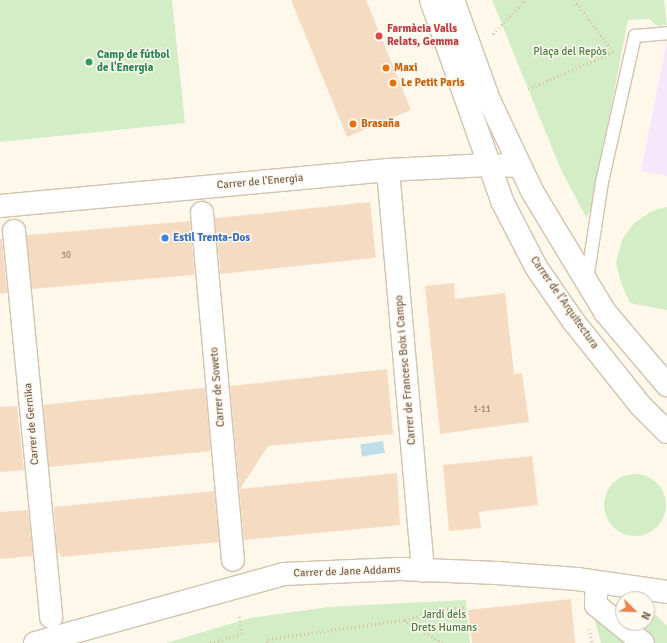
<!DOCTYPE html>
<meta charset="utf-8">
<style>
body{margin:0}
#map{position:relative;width:667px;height:643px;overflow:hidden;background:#fef8eb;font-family:Signika,sans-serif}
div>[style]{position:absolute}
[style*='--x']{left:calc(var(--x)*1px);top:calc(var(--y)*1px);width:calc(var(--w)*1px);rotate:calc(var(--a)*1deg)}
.education>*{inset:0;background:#f6e7fb}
.green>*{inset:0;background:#d3edc7}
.round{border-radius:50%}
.water>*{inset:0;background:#bddeea;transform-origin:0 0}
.building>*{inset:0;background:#f5dbc1;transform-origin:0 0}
.path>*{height:2.5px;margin-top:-1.25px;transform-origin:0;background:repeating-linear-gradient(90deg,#dbbfa3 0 1px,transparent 0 4px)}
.roads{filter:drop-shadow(1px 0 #d2c2af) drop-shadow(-1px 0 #d2c2af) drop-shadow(0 1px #d2c2af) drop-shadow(0 -1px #d2c2af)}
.lane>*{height:12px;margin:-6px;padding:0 6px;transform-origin:6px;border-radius:6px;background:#fff}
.street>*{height:22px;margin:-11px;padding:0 11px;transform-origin:11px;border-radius:11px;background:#fff}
.dots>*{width:11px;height:11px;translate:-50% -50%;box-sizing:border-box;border:2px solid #fffbf3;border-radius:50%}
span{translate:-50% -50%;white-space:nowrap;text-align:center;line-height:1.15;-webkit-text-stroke:3px #fffbf3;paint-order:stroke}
.number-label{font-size:9px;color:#9a8068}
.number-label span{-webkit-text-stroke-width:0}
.health-label{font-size:11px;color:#be3a42;font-weight:700}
.left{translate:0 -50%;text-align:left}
.park-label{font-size:11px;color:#4b7b3f}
.leisure-label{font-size:11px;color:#27864d;font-weight:700}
.food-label{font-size:11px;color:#c56008;font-weight:700}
.street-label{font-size:11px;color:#7c624b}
.shop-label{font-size:11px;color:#366cbe;font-weight:700}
.north{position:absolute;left:615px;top:591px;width:40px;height:40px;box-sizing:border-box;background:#fffbf3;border:1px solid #cbbeb0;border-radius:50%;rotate:113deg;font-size:11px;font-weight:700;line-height:16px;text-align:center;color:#7c624b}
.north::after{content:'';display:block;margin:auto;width:14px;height:18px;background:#ed804b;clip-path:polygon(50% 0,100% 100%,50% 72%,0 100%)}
</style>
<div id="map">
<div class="education">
<div style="clip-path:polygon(667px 40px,667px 176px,641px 171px)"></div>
</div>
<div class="green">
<div style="clip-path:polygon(0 0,172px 0,185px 123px,0 142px)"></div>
<div style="clip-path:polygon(492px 0,664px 0,667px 25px,657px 26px,649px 19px,628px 20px,591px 211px,586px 217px,561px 170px)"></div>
<div style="clip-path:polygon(667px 207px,667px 310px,630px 303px,621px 283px,616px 263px,622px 240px,633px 224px,652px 211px)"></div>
<div class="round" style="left:604px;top:474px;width:62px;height:62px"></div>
<div style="clip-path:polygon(466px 600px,470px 643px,166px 643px,250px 618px,328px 607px)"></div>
<div style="clip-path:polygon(591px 606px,636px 643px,601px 643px)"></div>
<div style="clip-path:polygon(605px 608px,623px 610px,623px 623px,647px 623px,647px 614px,656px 615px,667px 626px,667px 643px,646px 643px)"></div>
</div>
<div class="water">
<div style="left:383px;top:441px;width:12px;height:23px;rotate:81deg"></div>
</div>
<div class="building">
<div style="clip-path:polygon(291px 0,366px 0,411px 110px,347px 137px)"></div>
<div style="left:370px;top:202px;width:56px;height:156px;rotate:84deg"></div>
<div style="left:190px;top:221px;width:54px;height:164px;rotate:85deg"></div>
<div style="clip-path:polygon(0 239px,2px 239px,7px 293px,0 294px)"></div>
<div style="clip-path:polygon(454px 283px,455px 299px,505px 293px,514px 374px,522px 373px,529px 422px,440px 434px,425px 286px)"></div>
<div style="clip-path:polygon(387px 369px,393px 434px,268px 446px,240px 489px,397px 473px,400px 525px,244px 540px,230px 386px)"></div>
<div style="clip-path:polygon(202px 388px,205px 389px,211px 451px,49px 467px,43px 405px)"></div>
<div style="clip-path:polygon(17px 406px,24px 470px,0 472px,0 407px)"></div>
<div style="clip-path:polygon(532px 456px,538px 505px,479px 512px,481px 528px,449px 531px,443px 465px)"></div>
<div style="clip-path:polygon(214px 491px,219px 542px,61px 557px,60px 553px,57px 553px,54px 507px)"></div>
<div style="clip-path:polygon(28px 510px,33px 556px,0 559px,0 512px)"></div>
<div style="clip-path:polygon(571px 599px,575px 643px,472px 643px,468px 610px)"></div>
</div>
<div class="path">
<div style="--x:493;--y:34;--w:47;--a:-46.7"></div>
<div style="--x:528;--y:89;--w:93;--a:-23.5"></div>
<div style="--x:613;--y:52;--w:65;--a:-126.9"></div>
<div style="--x:405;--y:620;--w:40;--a:-16"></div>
<div style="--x:443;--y:609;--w:24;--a:-5"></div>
<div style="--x:589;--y:629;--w:15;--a:74"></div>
<div style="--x:210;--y:643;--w:32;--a:-16"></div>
<div style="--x:241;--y:634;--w:20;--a:-96"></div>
<div style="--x:267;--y:643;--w:4;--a:-76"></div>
<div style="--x:268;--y:639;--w:137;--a:-8"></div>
<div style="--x:404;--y:620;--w:45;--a:30.5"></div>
</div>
<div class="roads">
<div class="lane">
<div style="--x:587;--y:280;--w:99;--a:-81.3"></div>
<div style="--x:602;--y:182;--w:150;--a:-77.3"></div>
<div style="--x:635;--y:36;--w:32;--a:-5"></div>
</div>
<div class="street">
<div style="--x:431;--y:0;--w:213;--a:70.5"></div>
<div style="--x:502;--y:201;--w:74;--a:62.7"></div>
<div style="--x:536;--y:267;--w:67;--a:55.4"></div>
<div style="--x:574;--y:322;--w:106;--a:51.5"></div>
<div style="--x:640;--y:405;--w:38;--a:45"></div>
<div style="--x:453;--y:0;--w:106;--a:70.2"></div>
<div style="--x:489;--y:100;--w:101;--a:64.7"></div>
<div style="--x:532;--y:191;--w:141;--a:58.9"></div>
<div style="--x:605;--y:312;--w:96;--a:49.7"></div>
<div style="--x:388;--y:170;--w:402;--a:85"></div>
<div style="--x:0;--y:206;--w:390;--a:-5.3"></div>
<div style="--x:388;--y:170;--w:100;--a:-2.9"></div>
<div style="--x:488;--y:165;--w:32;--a:2"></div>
<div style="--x:202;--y:213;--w:348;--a:84.9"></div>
<div style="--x:14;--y:231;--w:388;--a:84.5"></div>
<div style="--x:596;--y:596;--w:9;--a:90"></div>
<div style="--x:596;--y:605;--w:60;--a:39"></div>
<div style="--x:35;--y:643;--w:258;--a:-15.5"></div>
<div style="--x:284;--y:574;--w:116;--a:-2.5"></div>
<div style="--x:400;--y:569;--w:97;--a:2.4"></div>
<div style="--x:497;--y:573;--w:80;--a:4.3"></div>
<div style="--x:577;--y:579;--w:91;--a:8.2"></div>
</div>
</div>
<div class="dots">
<div style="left:379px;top:36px;background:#e0444e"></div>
<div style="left:89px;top:62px;background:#2e9e5b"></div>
<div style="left:386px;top:68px;background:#e8710a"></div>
<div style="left:393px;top:83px;background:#e8710a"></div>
<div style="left:353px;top:124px;background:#e8710a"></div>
<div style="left:165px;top:238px;background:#3f7fe0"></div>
</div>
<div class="number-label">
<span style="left:66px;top:256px">30</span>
<span style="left:482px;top:410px">1-11</span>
</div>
<div class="health-label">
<span class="left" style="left:387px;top:36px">Farmàcia Valls<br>Relats, Gemma</span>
</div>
<div class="park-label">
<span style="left:570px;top:52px">Plaça del Repòs</span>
<span style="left:444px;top:622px">Jardí dels<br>Drets Humans</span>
</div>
<div class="leisure-label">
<span class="left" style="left:97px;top:62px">Camp de fútbol<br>de l'Energia</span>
</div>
<div class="food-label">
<span class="left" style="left:394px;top:68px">Maxi</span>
<span class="left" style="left:401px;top:83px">Le Petit Paris</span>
<span class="left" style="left:361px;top:124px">Brasaña</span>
</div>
<div class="street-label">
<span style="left:260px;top:182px;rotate:-5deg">Carrer de l'Energia</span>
<span style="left:564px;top:303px;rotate:55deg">Carrer de l'Arquitectura</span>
<span style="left:406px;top:370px;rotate:-95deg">Carrer de Francesc Boix i Campo</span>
<span style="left:218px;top:387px;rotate:-95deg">Carrer de Soweto</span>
<span style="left:32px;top:424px;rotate:-95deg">Carrer de Gernika</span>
<span style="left:347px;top:572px;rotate:-2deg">Carrer de Jane Addams</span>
</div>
<div class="shop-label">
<span class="left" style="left:173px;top:238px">Estil Trenta-Dos</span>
</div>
<div class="north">N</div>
</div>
